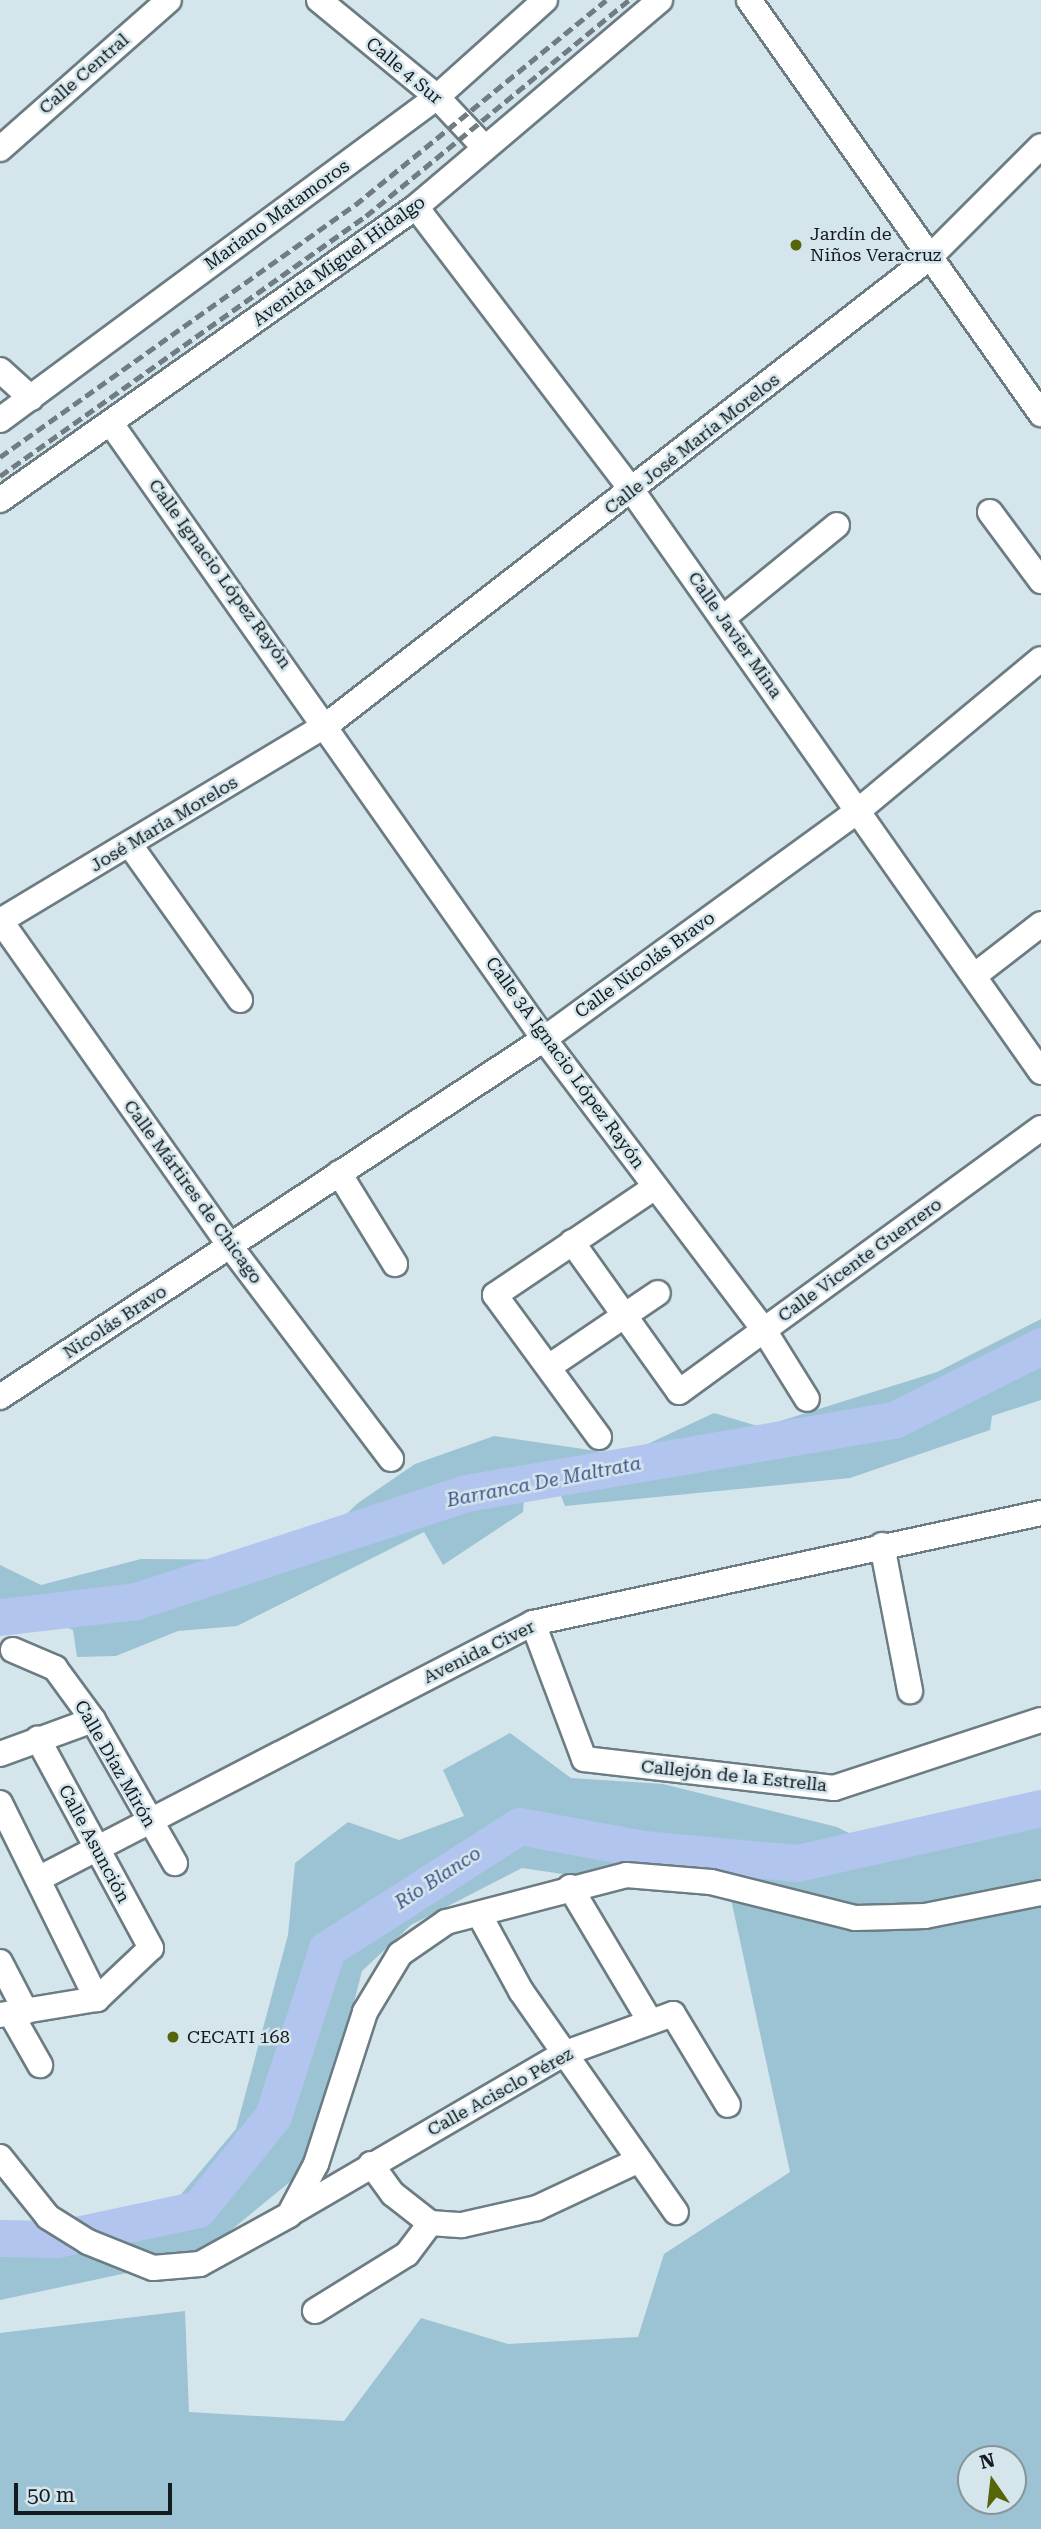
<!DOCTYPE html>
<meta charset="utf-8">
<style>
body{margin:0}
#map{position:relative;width:1041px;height:2529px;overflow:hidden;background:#d4e5ec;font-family:"Roboto Serif",serif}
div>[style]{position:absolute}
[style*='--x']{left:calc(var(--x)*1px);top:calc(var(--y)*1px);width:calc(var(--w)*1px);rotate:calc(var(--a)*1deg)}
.green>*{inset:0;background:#9cc3d3}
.river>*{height:37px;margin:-18.5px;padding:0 18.5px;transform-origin:18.5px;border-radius:18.5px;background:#b2c5ee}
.roads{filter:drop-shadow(2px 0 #6c7c83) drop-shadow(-2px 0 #6c7c83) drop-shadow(0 2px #6c7c83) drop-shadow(0 -2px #6c7c83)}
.minor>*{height:24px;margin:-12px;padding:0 12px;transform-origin:12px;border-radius:12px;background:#fff}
.rail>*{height:5px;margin-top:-2.5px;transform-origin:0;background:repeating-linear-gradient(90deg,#707c81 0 10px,transparent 0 15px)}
.dots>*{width:19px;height:19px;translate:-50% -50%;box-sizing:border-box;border:4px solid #d4e5ec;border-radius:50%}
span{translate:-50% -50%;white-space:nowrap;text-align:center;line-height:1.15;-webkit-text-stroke:5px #d4e5ec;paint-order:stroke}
.street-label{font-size:18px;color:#141a1d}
.poi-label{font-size:18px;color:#141a1d}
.left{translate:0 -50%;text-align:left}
.water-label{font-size:19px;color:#3e5489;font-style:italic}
.north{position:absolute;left:957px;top:2445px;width:70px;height:70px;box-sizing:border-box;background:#d4e5ec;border:2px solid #879499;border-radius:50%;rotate:346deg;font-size:19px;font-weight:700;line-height:28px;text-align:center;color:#141a1d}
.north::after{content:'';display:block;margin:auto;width:24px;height:32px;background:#56640a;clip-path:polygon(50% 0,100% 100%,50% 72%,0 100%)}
.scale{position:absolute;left:14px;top:2483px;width:158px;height:32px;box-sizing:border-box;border:4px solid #141a1d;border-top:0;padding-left:9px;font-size:21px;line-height:24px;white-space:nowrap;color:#141a1d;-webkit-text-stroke:5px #d4e5ec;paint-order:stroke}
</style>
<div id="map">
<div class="green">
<div style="clip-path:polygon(1041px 1319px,1041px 1400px,992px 1416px,990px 1430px,850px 1478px,565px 1506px,558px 1488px,525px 1485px,523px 1512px,443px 1565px,424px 1532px,237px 1626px,178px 1631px,116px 1656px,77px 1657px,73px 1630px,0 1601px,0 1565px,41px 1585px,141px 1559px,299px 1560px,358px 1503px,415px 1464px,494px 1436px,624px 1455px,714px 1413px,761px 1427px,937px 1372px)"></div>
<div style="clip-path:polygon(evenodd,510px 1733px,571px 1778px,663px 1784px,837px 1827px,898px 1858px,1041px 1826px,1041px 2529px,0 2529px,0 2333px,185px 2311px,189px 2412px,344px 2421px,421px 2318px,508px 2344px,638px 2337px,664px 2254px,790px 2172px,731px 1899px,522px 1868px,411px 1925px,362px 1971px,313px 2163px,197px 2258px,0 2300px,0 2224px,99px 2231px,173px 2204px,236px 2129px,288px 1935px,295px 1863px,348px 1822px,399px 1840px,464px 1816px,443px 1770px,510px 1733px,971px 2459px,1013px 2459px,1013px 2501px,971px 2501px,971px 2459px)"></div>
</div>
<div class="river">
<div style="--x:0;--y:1617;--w:137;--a:-6.7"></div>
<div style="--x:136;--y:1601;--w:347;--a:-18.1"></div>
<div style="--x:466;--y:1493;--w:434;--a:-9.7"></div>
<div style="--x:894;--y:1420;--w:165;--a:-26.7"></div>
<div style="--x:0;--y:2238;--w:57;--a:1"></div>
<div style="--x:57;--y:2239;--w:144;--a:-12"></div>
<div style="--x:198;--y:2209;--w:119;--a:-51.1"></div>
<div style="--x:273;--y:2116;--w:176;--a:-72.1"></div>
<div style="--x:327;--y:1949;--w:228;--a:-32.6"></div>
<div style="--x:519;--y:1826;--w:126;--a:10.5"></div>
<div style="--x:643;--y:1849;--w:155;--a:5.2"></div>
<div style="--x:797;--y:1863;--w:250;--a:-12.7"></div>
</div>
<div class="roads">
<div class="minor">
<div style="--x:319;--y:0;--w:153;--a:39.4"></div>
<div style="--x:437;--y:97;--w:70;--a:46.7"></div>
<div style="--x:749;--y:0;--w:507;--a:54.8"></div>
<div style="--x:0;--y:149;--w:225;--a:-41.4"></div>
<div style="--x:416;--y:207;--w:358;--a:52.7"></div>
<div style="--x:633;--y:492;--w:709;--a:54.88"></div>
<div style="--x:0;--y:370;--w:42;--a:42.1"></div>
<div style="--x:0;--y:420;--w:543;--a:-36.47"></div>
<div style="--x:437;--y:97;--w:145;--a:-41.9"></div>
<div style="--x:112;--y:425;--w:751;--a:54.87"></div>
<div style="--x:544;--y:1039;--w:365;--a:52.9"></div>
<div style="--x:764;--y:1330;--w:81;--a:58.1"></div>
<div style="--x:0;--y:500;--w:509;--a:-35.16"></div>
<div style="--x:416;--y:207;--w:320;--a:-40.3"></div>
<div style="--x:990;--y:512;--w:86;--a:53.5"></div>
<div style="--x:723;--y:618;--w:147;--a:-39.2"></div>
<div style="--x:130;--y:845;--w:190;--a:54.6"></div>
<div style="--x:0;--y:920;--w:399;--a:54.8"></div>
<div style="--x:230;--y:1246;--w:267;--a:52.9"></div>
<div style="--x:0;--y:921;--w:383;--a:-31"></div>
<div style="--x:328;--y:724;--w:760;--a:-37.79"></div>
<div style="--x:929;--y:258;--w:158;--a:-45"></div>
<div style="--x:974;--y:976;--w:85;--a:-37.8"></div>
<div style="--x:339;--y:1173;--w:107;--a:58.4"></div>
<div style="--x:572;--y:1242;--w:184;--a:54.5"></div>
<div style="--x:679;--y:1392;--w:448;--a:-36.1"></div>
<div style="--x:550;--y:1366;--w:130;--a:-34.1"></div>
<div style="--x:0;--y:1397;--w:651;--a:-33.35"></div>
<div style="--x:544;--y:1039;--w:389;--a:-36"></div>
<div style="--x:859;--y:810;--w:236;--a:-39.7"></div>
<div style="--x:599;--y:1437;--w:176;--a:-126.2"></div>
<div style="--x:495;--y:1295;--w:193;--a:-34"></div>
<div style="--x:882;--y:1545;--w:149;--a:79.1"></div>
<div style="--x:533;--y:1623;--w:145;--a:69.4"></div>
<div style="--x:584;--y:1759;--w:252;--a:6.6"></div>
<div style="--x:834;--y:1788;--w:218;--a:-18.2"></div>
<div style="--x:13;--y:1650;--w:46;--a:23.2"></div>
<div style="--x:55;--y:1668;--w:64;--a:53.8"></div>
<div style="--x:93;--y:1720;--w:165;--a:60.2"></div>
<div style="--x:0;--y:1754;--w:99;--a:-20.1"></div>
<div style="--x:0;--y:1803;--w:219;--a:63.7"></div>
<div style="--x:38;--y:1879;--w:557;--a:-27.35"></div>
<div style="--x:533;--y:1623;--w:520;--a:-12.22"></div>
<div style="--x:570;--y:1887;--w:156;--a:59.2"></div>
<div style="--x:479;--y:1914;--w:88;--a:61.4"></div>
<div style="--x:521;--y:1991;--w:270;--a:55"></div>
<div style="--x:0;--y:1962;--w:56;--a:62.5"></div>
<div style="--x:11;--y:2014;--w:59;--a:60.4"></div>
<div style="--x:0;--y:2015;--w:98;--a:-9.4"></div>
<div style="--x:97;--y:1999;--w:74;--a:-43.4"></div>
<div style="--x:151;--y:1948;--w:238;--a:-118.4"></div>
<div style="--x:0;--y:2157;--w:77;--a:51.3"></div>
<div style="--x:48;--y:2217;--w:47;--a:32"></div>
<div style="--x:88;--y:2242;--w:70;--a:21.8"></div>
<div style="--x:153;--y:2268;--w:47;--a:-4.9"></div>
<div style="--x:200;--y:2264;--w:102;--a:-28.8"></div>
<div style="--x:289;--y:2215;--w:58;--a:-62.1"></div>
<div style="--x:316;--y:2164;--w:160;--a:-72.1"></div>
<div style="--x:365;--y:2012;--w:68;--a:-58.9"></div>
<div style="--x:400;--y:1954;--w:56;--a:-34.8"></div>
<div style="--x:446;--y:1922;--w:186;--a:-14.6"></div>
<div style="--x:626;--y:1875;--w:85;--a:4.7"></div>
<div style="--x:711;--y:1882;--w:148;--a:14"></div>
<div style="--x:855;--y:1918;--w:70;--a:-1.6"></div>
<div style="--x:925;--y:1916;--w:118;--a:-11.2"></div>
<div style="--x:371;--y:2164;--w:37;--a:54"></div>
<div style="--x:393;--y:2194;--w:47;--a:38.1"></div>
<div style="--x:291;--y:2213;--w:315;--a:-30.3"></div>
<div style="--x:563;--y:2054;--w:117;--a:-20"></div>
<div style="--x:673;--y:2014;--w:106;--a:58.9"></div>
<div style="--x:430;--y:2223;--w:32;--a:4"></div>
<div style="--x:462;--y:2225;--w:77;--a:-12.8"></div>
<div style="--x:537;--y:2208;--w:110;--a:-25.2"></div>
<div style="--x:315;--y:2311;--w:108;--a:-31.8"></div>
<div style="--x:407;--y:2254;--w:39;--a:-53"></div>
</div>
</div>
<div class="rail">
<div style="--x:0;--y:457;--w:435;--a:-35.4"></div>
<div style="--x:355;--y:205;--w:324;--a:-39.2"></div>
<div style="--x:0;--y:476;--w:449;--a:-35.4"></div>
<div style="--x:366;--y:216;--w:340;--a:-39.4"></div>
</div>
<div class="dots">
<div style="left:796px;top:245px;background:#56640a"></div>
<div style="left:173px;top:2037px;background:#56640a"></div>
</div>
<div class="street-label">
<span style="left:404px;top:71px;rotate:40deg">Calle 4 Sur</span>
<span style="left:84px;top:74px;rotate:-41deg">Calle Central</span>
<span style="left:277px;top:215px;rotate:-36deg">Mariano Matamoros</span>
<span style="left:339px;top:261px;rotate:-36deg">Avenida Miguel Hidalgo</span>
<span style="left:692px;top:444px;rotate:-38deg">Calle José María Morelos</span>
<span style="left:220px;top:574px;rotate:54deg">Calle Ignacio López Rayón</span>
<span style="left:735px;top:635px;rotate:55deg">Calle Javier Mina</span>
<span style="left:164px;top:824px;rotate:-31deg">José María Morelos</span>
<span style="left:645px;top:965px;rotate:-36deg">Calle Nicolás Bravo</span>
<span style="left:565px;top:1063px;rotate:54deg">Calle 3A Ignacio López Rayón</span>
<span style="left:193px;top:1192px;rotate:54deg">Calle Mártires de Chicago</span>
<span style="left:860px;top:1260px;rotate:-36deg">Calle Vicente Guerrero</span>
<span style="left:115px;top:1322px;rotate:-33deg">Nicolás Bravo</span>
<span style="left:479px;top:1652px;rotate:-26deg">Avenida Civer</span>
<span style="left:115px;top:1764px;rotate:60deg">Calle Díaz Mirón</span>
<span style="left:734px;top:1776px;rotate:6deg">Callejón de la Estrella</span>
<span style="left:94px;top:1844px;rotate:62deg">Calle Asunción</span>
<span style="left:500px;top:2092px;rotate:-29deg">Calle Acisclo Pérez</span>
</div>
<div class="poi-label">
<span class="left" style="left:810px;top:245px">Jardín de<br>Niños Veracruz</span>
<span class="left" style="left:187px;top:2037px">CECATI 168</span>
</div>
<div class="water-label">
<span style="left:544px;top:1482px;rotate:-11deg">Barranca De Maltrata</span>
<span style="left:438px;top:1878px;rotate:-33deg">Río Blanco</span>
</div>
<div class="north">N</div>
<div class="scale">50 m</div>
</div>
